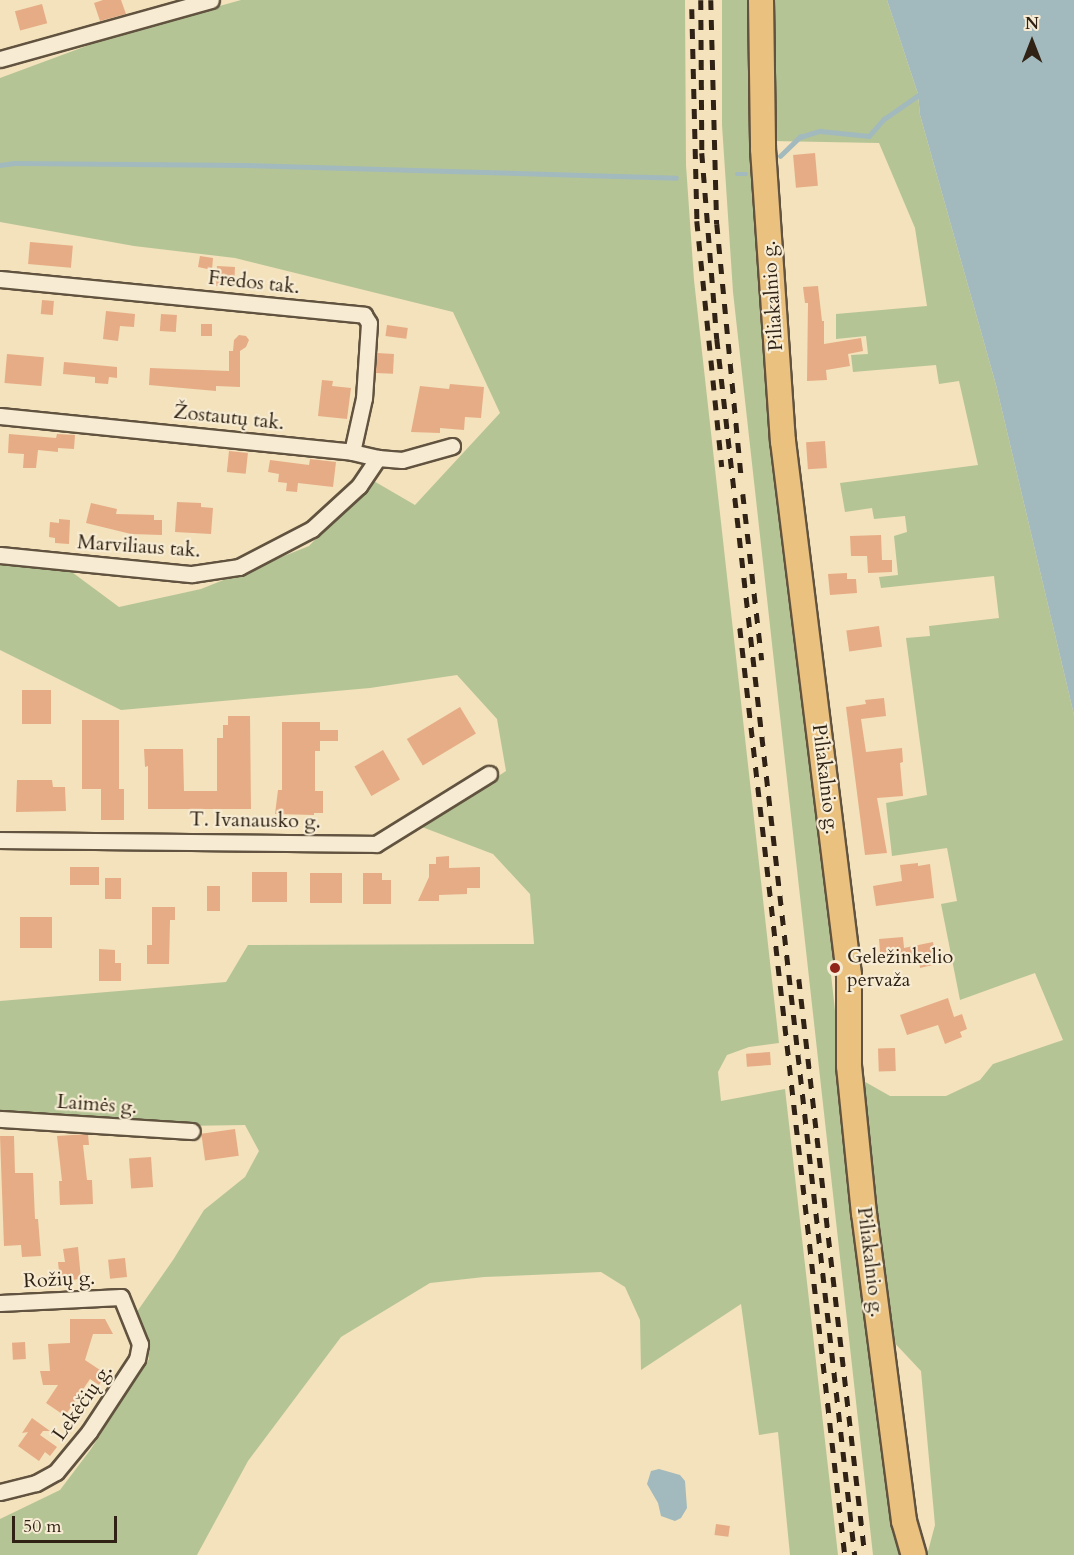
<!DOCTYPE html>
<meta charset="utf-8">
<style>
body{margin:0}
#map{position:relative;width:1074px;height:1555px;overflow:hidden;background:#f3e2bc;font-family:Cardo,serif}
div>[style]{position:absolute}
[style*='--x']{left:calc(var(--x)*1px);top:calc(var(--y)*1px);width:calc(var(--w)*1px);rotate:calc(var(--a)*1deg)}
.green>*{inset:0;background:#b5c495}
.water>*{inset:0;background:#a2babd}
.stream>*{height:4.5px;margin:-2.25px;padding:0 2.25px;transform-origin:2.25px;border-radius:2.25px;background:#a2babd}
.building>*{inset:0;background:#e6ac85;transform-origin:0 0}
.roads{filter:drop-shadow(2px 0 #61533f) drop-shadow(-2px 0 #61533f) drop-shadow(0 2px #61533f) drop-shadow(0 -2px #61533f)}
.street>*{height:15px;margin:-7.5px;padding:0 7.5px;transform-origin:7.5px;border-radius:7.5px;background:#f7ecd3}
.primary>*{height:24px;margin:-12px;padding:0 12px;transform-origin:12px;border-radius:12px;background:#eac17e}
.rail>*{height:4.5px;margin-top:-2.25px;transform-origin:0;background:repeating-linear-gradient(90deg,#302315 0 10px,transparent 0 20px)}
.dots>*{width:16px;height:16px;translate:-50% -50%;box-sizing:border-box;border:3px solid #f7ecd3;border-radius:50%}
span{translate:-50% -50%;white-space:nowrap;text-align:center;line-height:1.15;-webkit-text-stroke:4.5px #f7ecd3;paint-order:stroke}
.street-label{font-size:20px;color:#302315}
.poi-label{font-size:20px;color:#302315}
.left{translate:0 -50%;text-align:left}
.north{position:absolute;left:1002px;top:12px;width:60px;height:60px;-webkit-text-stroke:4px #f7ecd3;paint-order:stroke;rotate:0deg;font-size:16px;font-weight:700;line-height:24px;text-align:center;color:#302315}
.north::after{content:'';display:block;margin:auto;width:21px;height:27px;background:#302315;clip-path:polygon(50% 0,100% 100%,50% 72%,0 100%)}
.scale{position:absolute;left:12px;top:1516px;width:105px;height:27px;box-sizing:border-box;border:3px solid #302315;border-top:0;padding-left:8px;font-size:18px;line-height:21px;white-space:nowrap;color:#302315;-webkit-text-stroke:4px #f7ecd3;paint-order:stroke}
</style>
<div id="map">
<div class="green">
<div style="clip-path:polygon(241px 0,685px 0,686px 165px,694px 280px,779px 1043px,749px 1047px,727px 1055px,718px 1072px,721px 1101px,785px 1089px,838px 1555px,790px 1555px,778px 1432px,759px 1435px,741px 1304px,641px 1370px,640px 1320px,625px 1287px,601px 1272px,484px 1277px,430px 1283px,341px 1337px,248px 1461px,197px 1555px,0 1555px,0 1519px,60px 1490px,91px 1449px,149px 1359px,134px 1316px,173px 1260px,204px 1210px,245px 1177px,259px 1151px,245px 1125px,181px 1126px,0 1112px,0 1001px,226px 982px,248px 945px,534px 944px,530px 894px,493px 854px,422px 827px,506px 771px,497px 719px,457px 675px,370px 688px,121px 710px,0 650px,0 560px,61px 564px,119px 607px,201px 589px,309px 546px,372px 480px,415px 505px,500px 413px,453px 312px,235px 258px,134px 246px,0 222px,0 78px,116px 35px)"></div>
<div style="clip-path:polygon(722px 0,753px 0,835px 964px,830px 965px,891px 1522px,900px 1555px,873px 1555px,733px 292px,722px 125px)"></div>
<div style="clip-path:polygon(773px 0,887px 0,918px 94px,920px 115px,996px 385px,1074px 715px,1074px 1555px,927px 1555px,935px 1525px,921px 1371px,890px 1338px,860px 1079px,890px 1096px,946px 1096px,980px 1080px,993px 1064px,1063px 1040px,1035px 973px,960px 1000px,941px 904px,957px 901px,947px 848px,892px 856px,886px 803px,927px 795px,906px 638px,930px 636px,929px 626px,999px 618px,994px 576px,881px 588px,879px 577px,898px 575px,894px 536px,907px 532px,905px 516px,874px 519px,872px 508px,845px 512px,840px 483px,978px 465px,959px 381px,939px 384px,936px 365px,853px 372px,851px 355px,868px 354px,866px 336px,836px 339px,836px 314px,927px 306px,915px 228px,879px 143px,772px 141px)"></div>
</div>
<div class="water">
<div style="clip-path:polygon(887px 0,1074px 0,1074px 715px,996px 385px,920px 115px,918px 94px)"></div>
<div style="clip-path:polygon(659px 1469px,680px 1475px,685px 1481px,687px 1508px,681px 1518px,675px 1521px,661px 1516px,658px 1503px,647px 1484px,651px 1471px)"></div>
</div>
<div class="stream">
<div style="--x:780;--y:156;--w:28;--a:-44"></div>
<div style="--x:800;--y:137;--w:21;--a:-17"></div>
<div style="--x:820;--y:131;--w:49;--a:5.8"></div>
<div style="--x:869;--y:136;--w:23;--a:-49"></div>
<div style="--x:884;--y:119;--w:47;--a:-34.7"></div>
<div style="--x:0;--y:165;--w:14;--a:-8"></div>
<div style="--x:14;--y:163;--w:232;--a:0.5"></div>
<div style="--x:246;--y:165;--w:430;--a:1.7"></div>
<div style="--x:737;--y:174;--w:9;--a:0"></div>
</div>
<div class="building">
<div style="clip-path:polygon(103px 0,121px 0,126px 14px,100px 21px,94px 3px)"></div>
<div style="left:42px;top:4px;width:20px;height:28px;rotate:75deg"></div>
<div style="left:815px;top:153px;width:33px;height:22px;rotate:85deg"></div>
<div style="left:30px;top:242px;width:43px;height:22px;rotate:5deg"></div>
<div style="clip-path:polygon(200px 256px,213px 258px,212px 270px,198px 267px)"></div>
<div style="left:217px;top:266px;width:18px;height:20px;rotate:3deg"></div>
<div style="clip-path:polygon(818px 286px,822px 321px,824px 321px,824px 344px,861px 338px,863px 351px,848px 354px,850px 366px,826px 370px,827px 380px,807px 381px,808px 303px,805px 303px,803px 287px)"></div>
<div style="left:42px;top:300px;width:12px;height:14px;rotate:5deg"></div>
<div style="clip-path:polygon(106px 311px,135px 314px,134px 327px,120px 326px,118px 341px,103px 339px)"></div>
<div style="left:161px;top:314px;width:16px;height:17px;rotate:4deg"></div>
<div style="left:201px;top:324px;width:11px;height:12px"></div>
<div style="left:387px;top:325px;width:21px;height:11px;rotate:8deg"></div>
<div style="clip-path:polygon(239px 335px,246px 336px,249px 340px,246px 347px,240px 351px,240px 387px,216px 386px,216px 391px,149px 385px,150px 368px,229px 371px,229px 351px,233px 351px,234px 340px)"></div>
<div style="left:377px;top:353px;width:17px;height:20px;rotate:3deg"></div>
<div style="left:7px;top:354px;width:37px;height:29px;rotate:5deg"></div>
<div style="clip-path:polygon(64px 362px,117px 367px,117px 378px,109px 377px,108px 384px,95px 383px,95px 377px,63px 374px)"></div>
<div style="clip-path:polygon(322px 380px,333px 381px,332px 386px,351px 388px,347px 419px,318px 416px)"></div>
<div style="clip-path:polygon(450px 384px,484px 387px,481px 418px,465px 417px,464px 430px,440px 428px,440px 433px,411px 432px,420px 386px,449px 389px)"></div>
<div style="clip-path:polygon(9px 434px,56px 438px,57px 434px,75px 435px,74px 449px,58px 448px,58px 452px,38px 450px,36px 468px,23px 468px,24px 454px,8px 453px)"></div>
<div style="left:825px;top:441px;width:27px;height:19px;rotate:86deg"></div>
<div style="left:229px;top:451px;width:19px;height:21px;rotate:6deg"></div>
<div style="clip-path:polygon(310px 459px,336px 462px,333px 487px,298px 483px,297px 492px,286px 491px,287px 483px,278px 482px,279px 474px,268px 472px,270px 460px,309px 465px)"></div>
<div style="clip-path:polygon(177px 502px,201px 503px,201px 507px,213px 508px,211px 534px,175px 532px)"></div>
<div style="clip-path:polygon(91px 503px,117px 509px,116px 514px,154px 515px,154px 520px,162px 520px,162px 535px,131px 534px,86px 523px)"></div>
<div style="clip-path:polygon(59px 519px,70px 520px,69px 544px,55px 543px,55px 538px,49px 537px,50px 522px,59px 523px)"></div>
<div style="clip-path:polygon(881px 535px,882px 560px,892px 560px,892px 572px,868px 573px,867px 556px,851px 556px,850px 536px)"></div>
<div style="clip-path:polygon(847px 573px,847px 579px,856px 579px,857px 593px,830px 595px,828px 574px)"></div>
<div style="left:879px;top:626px;width:21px;height:33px;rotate:82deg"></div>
<div style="left:22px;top:690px;width:29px;height:34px"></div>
<div style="clip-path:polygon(884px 698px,886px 716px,861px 719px,866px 752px,902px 748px,903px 762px,900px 763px,903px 796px,877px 798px,887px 853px,865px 855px,846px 707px,866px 704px,865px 700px)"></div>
<div style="left:460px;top:707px;width:31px;height:62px;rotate:59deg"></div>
<div style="clip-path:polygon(228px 716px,250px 716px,251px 809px,148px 809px,148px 766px,145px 767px,144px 749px,183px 749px,184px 791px,217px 791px,217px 738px,223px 738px,223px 725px,228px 725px)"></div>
<div style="clip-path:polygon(82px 720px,119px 720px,119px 789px,124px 789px,124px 820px,101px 820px,101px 789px,82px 789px)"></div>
<div style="clip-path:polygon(282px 722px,320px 722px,320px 730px,338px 730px,338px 741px,320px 741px,320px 751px,315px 751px,315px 791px,323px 791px,323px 813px,314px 813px,314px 815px,275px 814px,278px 790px,282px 790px)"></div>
<div style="left:383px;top:750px;width:34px;height:33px;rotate:60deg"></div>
<div style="clip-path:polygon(17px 780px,52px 780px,53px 787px,65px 787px,66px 811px,16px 812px)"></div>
<div style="clip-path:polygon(449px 856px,449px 868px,480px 867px,480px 888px,467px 888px,467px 894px,439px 895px,439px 901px,418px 901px,429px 877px,429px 864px,436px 864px,436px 857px)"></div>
<div style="clip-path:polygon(918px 863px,918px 866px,930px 864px,934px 898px,876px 906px,873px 886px,902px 881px,900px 865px)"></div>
<div style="left:70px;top:867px;width:29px;height:18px"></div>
<div style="left:252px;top:872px;width:35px;height:30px"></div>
<div style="left:342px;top:873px;width:30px;height:32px;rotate:90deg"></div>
<div style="clip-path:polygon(363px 873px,382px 873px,382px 880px,391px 880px,391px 904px,363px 904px)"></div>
<div style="left:105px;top:878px;width:16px;height:21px"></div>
<div style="left:207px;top:886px;width:13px;height:25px"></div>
<div style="clip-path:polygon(152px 907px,175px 907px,175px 920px,170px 920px,169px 964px,147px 964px,147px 945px,152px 945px)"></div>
<div style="left:20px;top:917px;width:32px;height:31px"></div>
<div style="clip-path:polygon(903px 937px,904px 948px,933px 942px,937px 964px,920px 968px,919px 960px,881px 964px,879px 939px)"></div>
<div style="clip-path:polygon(99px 949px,115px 950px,115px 963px,121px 963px,121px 981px,99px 981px)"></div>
<div style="clip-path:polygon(948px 998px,954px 1017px,962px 1014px,967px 1029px,960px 1032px,962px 1037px,945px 1044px,938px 1025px,907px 1035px,900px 1015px)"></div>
<div style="left:895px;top:1048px;width:23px;height:17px;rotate:88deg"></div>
<div style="left:770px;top:1052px;width:13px;height:24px;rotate:86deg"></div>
<div style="left:235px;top:1129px;width:27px;height:34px;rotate:82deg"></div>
<div style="clip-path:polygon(88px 1134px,89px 1145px,83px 1145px,87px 1180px,92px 1180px,93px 1204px,60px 1205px,59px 1181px,62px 1181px,57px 1136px)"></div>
<div style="clip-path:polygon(0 1136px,14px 1136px,15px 1173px,33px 1173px,35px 1219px,38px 1219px,41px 1256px,22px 1257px,21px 1245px,4px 1246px)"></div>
<div style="left:151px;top:1157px;width:30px;height:22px;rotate:86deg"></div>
<div style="clip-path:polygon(78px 1247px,81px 1279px,60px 1281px,58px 1262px,65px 1262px,63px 1249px)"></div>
<div style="left:125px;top:1258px;width:19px;height:17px;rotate:84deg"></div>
<div style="clip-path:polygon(70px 1319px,105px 1319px,113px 1334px,93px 1334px,85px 1360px,106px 1374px,99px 1385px,90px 1379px,65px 1416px,46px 1403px,58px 1385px,43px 1385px,40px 1371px,50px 1371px,48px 1344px,70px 1343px)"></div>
<div style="left:25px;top:1342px;width:17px;height:13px;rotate:87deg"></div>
<div style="clip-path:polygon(32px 1418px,50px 1431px,43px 1431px,40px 1435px,57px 1447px,50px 1456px,45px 1452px,39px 1461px,18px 1446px,28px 1432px,22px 1433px)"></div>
<div style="left:716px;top:1524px;width:14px;height:11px;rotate:8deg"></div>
</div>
<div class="roads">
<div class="street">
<div style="--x:0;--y:59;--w:219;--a:-15.6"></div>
<div style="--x:0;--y:279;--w:366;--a:5.6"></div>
<div style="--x:364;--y:315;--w:9;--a:58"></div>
<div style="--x:369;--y:323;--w:75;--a:93.8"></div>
<div style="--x:364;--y:398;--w:55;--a:102.5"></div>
<div style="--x:0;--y:416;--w:354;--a:5.8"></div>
<div style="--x:352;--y:452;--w:27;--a:13"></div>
<div style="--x:378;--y:458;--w:24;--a:5"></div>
<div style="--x:402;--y:460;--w:52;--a:-15.6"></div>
<div style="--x:0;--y:555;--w:193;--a:5.7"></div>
<div style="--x:192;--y:574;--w:48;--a:-8.5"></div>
<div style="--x:239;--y:567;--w:82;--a:-27.5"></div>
<div style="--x:312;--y:529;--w:64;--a:-42.5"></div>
<div style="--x:359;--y:486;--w:34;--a:-56"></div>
<div style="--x:0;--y:840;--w:376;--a:0.6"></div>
<div style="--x:376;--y:844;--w:133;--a:-31.8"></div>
<div style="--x:0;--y:1119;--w:192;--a:3.6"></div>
<div style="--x:0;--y:1303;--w:121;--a:-2.8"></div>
<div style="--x:121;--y:1297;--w:51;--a:68"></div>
<div style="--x:140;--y:1344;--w:15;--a:101"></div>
<div style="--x:137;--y:1359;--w:87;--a:123.3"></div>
<div style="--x:89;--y:1432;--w:52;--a:129.5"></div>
<div style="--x:56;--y:1472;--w:23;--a:151"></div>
<div style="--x:36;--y:1483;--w:37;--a:166"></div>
</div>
<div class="primary">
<div style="--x:761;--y:0;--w:149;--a:89.2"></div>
<div style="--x:763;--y:149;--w:293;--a:86.1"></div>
<div style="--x:783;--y:441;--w:538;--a:82.95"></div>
<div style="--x:849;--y:975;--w:91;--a:90"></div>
<div style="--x:849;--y:1066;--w:148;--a:84.2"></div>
<div style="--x:864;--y:1213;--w:311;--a:82.6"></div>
<div style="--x:904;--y:1521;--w:35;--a:74"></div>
</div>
</div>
<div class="rail">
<div style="--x:701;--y:0;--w:153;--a:89.6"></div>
<div style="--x:702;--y:153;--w:187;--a:85.4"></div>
<div style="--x:717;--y:339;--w:1224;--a:83.53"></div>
<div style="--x:711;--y:0;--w:224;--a:88.5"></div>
<div style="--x:717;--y:224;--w:250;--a:84.5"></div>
<div style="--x:692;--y:9;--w:212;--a:88.6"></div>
<div style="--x:697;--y:221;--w:247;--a:84.2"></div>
<div style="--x:743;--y:494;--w:167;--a:83.5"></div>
<div style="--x:740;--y:628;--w:933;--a:83.54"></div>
<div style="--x:799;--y:979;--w:580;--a:83.46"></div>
</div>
<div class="dots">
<div style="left:835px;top:968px;background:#8f2418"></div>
</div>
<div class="street-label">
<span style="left:254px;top:282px;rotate:6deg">Fredos tak.</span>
<span style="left:772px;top:296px;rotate:-94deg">Piliakalnio g.</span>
<span style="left:229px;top:417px;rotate:6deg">Žostautų tak.</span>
<span style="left:139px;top:546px;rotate:4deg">Marviliaus tak.</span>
<span style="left:826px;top:779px;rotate:83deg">Piliakalnio g.</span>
<span style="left:255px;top:820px;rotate:1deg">T. Ivanausko g.</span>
<span style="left:97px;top:1104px;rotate:4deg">Laimės g.</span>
<span style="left:871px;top:1262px;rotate:83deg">Piliakalnio g.</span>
<span style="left:59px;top:1279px;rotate:-3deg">Rožių g.</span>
<span style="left:82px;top:1402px;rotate:-55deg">Lekėčių g.</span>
</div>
<div class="poi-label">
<span class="left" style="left:847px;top:968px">Geležinkelio<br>pervaža</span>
</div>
<div class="north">N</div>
<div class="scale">50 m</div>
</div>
